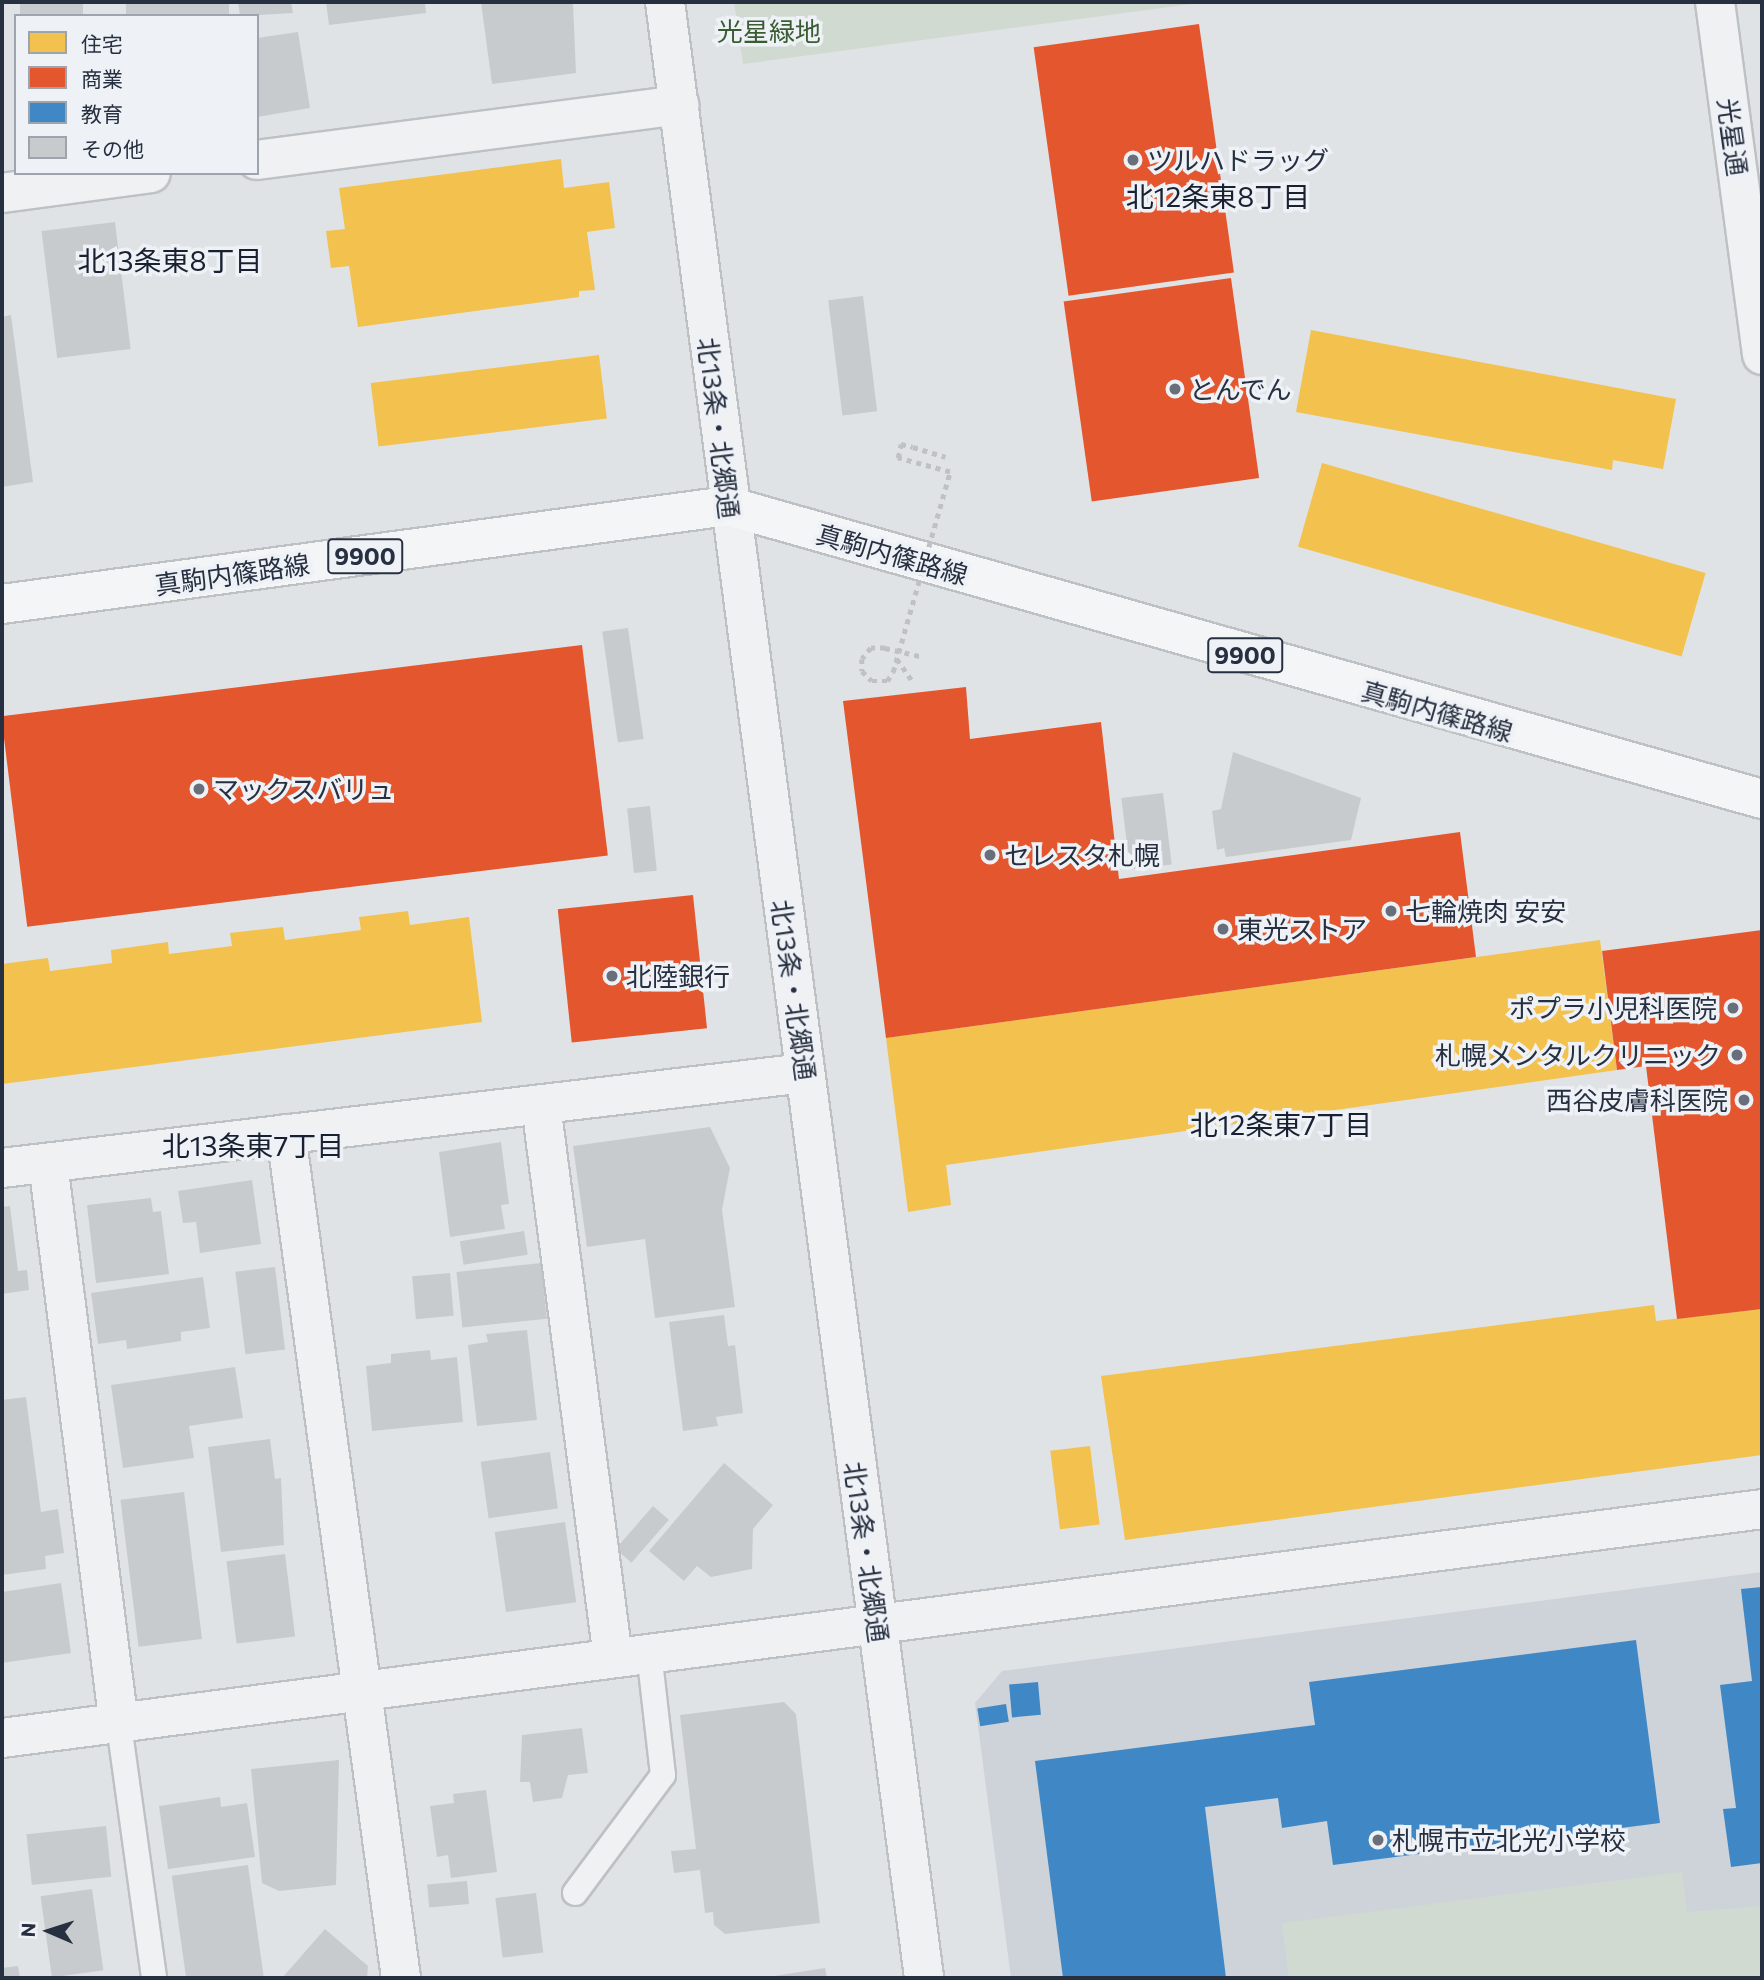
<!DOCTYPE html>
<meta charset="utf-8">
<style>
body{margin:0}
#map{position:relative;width:1764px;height:1980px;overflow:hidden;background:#e0e3e6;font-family:Commissioner,"Noto Sans JP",sans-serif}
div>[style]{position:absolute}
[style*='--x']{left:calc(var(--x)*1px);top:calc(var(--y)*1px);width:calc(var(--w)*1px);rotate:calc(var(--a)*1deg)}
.built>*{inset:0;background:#ced2d9}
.green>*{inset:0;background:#d1dad1}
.homes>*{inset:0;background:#f2c14e;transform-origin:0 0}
.shops>*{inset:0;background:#e4572e;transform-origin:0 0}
.schools>*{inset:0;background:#3f88c5;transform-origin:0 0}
.building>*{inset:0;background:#c8cbce;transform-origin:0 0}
.path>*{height:4.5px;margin-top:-2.25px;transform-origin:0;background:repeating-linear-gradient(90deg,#c0c1c6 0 5px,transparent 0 10px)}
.roads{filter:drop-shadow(2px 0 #bec1c4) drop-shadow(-2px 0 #bec1c4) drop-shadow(0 2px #bec1c4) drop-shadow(0 -2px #bec1c4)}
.service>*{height:24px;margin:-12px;padding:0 12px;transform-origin:12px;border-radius:12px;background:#f0f1f3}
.minor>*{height:38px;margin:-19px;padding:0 19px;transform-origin:19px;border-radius:19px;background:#f0f1f3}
.tertiary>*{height:38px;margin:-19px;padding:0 19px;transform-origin:19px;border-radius:19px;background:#f0f1f3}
.primary>*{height:38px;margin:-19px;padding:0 19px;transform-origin:19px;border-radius:19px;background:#f4f5f6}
.path-bridge>*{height:4.5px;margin-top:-2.25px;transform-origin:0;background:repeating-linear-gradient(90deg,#c0c1c6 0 5px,transparent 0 10px)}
.dots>*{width:19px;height:19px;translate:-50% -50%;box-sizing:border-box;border:4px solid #eef1f6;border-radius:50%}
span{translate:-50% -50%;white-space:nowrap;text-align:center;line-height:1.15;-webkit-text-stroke:7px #eef1f6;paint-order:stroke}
.shield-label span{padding:2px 5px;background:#eef1f6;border:2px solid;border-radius:5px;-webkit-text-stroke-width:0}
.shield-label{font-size:24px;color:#273040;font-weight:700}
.park-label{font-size:26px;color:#3b5c33}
.street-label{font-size:26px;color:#273040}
.poi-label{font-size:26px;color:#273040}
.left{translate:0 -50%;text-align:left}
.right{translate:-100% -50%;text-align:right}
.neighbourhood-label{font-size:28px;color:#192131}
.frame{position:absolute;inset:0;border:4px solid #273040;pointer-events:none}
.legend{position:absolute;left:14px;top:14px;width:245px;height:161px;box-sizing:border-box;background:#eef1f6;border:2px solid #9ea4ad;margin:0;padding:9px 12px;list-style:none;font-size:21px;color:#273040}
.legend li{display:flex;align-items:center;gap:14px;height:35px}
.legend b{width:35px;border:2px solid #9ea4ad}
.north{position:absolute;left:14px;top:1896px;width:70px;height:70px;-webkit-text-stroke:5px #eef1f6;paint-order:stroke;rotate:273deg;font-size:19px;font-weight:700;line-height:28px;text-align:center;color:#273040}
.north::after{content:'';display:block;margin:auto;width:24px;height:32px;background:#273040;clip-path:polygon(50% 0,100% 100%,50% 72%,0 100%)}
</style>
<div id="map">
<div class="built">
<div style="clip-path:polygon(1762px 1572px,1762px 1978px,1011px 1978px,975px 1703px,1002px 1671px)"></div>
</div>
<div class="green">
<div style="clip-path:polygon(734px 2px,1207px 2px,743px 64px)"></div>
<div style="clip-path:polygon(1682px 1872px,1687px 1912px,1762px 1906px,1762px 1978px,1289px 1978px,1282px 1923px)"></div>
</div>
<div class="homes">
<div style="clip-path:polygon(561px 159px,564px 188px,609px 182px,615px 228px,587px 232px,595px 290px,579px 291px,579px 297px,358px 327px,349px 266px,331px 268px,326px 231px,345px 229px,339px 188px)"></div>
<div style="clip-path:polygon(1311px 330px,1676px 399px,1663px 469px,1613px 460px,1612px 470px,1296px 412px)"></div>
<div style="left:599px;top:355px;width:64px;height:230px;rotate:83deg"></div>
<div style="left:1322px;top:463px;width:399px;height:87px;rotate:16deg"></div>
<div style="clip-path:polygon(408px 911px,410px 925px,469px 917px,482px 1022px,2px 1084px,2px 964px,48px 958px,50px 971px,112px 963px,111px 950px,168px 942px,169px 954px,232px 946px,230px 933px,283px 927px,285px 940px,361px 930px,359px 917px)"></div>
<div style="clip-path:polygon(1600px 940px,1617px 1070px,946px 1165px,951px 1205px,908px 1212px,886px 1038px)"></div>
<div style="clip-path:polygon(1654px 1305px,1656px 1321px,1762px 1309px,1762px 1455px,1125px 1540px,1101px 1376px)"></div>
<div style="left:1090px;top:1446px;width:79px;height:40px;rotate:83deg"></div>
</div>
<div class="shops">
<div style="left:1199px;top:24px;width:251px;height:167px;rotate:82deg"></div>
<div style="left:1231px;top:278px;width:202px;height:169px;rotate:82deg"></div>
<div style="left:582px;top:645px;width:212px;height:585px;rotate:83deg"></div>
<div style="clip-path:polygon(966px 687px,970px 739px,1101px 722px,1119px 879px,1460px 832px,1476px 957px,886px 1038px,843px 701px)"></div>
<div style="left:693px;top:895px;width:134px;height:136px;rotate:84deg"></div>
<div style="clip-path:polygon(1762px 930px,1762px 1309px,1677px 1319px,1646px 1066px,1617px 1070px,1602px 951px)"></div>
</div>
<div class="schools">
<div style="clip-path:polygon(1762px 1587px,1762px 1863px,1731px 1867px,1723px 1809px,1736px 1808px,1720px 1685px,1752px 1681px,1741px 1589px)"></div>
<div style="clip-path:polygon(1636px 1640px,1660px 1823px,1333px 1865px,1327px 1821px,1282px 1828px,1278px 1798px,1205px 1807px,1226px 1978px,1063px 1978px,1035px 1761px,1315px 1725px,1309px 1682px)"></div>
<div style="left:1038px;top:1682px;width:33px;height:29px;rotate:85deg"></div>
<div style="left:1006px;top:1704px;width:18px;height:29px;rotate:81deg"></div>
</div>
<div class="building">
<div style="left:20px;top:2px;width:63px;height:14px"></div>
<div style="left:126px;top:2px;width:103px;height:14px"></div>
<div style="clip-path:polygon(238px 2px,291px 2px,293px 13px,240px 16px)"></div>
<div style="clip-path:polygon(326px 2px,425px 2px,426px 13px,329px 25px)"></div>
<div style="clip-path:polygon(481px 2px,573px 2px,576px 73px,492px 84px)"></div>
<div style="clip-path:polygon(298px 32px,310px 108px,257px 117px,257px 38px)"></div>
<div style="left:115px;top:222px;width:128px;height:74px;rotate:83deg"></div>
<div style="left:863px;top:296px;width:116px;height:35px;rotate:83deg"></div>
<div style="clip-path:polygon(11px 315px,33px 482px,2px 487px,2px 317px)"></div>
<div style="left:628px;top:628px;width:112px;height:26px;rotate:82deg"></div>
<div style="clip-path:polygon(1233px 752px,1361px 798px,1351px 840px,1226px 857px,1224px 848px,1217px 850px,1212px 811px,1221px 809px)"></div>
<div style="left:1163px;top:793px;width:72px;height:42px;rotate:83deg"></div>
<div style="left:650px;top:806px;width:65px;height:23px;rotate:84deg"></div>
<div style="clip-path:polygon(710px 1127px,730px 1168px,722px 1210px,735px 1307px,655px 1318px,645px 1239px,587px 1247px,573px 1146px)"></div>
<div style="clip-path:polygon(501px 1142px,509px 1204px,501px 1205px,505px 1229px,450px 1237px,439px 1152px)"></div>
<div style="clip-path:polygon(252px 1180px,261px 1244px,200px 1253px,196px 1222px,183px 1223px,178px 1191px)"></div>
<div style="clip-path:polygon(151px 1198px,153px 1212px,161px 1211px,169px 1274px,96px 1283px,87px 1205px)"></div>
<div style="clip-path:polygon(10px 1206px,18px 1271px,27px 1270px,29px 1290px,2px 1294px,2px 1207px)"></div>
<div style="left:524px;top:1231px;width:24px;height:65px;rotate:81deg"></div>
<div style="left:541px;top:1263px;width:56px;height:85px;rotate:84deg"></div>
<div style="left:275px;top:1267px;width:83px;height:40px;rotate:83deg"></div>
<div style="left:450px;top:1273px;width:43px;height:38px;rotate:85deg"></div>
<div style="clip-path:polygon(203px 1277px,210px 1328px,181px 1332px,181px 1341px,127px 1349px,126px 1340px,98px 1344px,91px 1293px)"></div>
<div style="clip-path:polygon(724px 1315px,728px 1346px,735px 1345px,743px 1413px,716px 1417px,718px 1426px,683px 1431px,669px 1322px)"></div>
<div style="clip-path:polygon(527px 1330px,537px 1420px,477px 1426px,468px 1345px,488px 1342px,486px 1334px)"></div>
<div style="clip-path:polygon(430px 1350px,431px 1360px,457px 1357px,463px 1422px,372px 1431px,366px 1366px,391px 1363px,391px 1354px)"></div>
<div style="clip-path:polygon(235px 1367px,243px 1418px,189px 1426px,194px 1458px,123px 1468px,111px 1385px)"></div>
<div style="clip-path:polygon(26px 1397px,41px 1512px,58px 1509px,64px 1553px,45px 1556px,46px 1569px,2px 1575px,2px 1400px)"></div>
<div style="clip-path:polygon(270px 1439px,275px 1479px,281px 1478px,284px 1545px,221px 1552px,208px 1447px)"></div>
<div style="left:550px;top:1452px;width:57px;height:70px;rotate:82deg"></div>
<div style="clip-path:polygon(724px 1463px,773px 1505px,753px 1529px,752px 1569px,711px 1577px,697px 1566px,684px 1581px,649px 1551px)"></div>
<div style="left:184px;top:1492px;width:148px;height:64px;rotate:83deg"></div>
<div style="left:653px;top:1506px;width:21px;height:57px;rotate:41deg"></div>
<div style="left:565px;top:1522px;width:81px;height:71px;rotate:82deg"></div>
<div style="left:285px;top:1554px;width:83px;height:59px;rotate:83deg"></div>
<div style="clip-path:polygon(61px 1583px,71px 1653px,2px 1663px,2px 1592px)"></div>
<div style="clip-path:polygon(784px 1702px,796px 1714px,820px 1923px,725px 1934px,714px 1925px,713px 1912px,705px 1913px,700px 1870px,674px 1873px,671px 1851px,696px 1849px,680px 1715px)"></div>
<div style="clip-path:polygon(582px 1728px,588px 1773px,568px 1775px,562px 1798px,533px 1802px,530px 1782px,520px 1782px,522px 1735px)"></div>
<div style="clip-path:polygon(339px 1760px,336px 1885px,279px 1891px,262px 1883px,251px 1769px)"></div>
<div style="clip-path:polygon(486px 1790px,497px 1872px,451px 1878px,448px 1855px,437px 1857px,430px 1806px,454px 1803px,453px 1794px)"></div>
<div style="clip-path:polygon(220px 1797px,221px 1807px,247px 1803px,255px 1857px,168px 1869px,159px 1806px)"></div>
<div style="left:106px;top:1826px;width:51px;height:80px;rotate:84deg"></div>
<div style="left:248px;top:1865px;width:114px;height:77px;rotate:82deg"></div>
<div style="left:467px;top:1881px;width:23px;height:40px;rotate:85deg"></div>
<div style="left:92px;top:1889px;width:82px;height:52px;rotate:82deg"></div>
<div style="left:536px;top:1893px;width:60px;height:41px;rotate:83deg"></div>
<div style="clip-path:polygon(325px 1929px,368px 1966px,367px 1978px,282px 1978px)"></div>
<div style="clip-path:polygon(18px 1966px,20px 1978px,2px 1978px,2px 1968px)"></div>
<div style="clip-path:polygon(825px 1968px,827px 1978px,768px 1978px,768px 1977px)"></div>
</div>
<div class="path">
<div style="--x:913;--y:447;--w:34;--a:17"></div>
<div style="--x:885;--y:648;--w:36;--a:13"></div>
<div style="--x:897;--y:659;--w:29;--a:55"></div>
</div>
<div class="roads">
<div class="service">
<div style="--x:119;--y:1725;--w:255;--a:82.1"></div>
<div style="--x:575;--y:1893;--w:147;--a:-53.3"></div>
<div style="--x:663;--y:1775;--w:124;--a:-96.5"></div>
</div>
<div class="minor">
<div style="--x:257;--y:160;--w:426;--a:-7.4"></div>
<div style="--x:2;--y:193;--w:150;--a:-7.6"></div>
<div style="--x:541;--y:1105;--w:558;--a:82.58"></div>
<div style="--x:286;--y:1134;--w:852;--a:82.24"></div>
<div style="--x:48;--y:1163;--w:566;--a:82.8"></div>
<div style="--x:2;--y:1168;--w:809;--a:-6.75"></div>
<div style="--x:2;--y:1738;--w:1775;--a:-7.41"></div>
</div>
<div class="tertiary">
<div style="--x:665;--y:2;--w:1993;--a:82.53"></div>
<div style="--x:1715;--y:2;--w:356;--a:82.4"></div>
</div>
<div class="primary">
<div style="--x:2;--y:604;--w:733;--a:-7.69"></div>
<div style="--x:728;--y:506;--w:1075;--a:15.82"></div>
</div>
</div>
<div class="path-bridge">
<div style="--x:885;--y:648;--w:14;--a:180"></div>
<div style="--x:871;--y:648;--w:14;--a:129"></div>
<div style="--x:862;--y:659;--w:12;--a:90"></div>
<div style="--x:862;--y:671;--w:14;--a:45"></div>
<div style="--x:872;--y:681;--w:15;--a:0"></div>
<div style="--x:887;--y:681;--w:11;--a:-56"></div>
<div style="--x:893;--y:672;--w:208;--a:-74.1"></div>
<div style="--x:950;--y:472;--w:54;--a:-164.9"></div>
<div style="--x:898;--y:458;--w:14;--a:-78"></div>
<div style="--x:901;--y:444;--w:12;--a:14"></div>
</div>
<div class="dots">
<div style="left:1133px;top:160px;background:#686f7a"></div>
<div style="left:1175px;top:389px;background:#686f7a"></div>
<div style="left:199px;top:789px;background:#686f7a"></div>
<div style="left:990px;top:855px;background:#686f7a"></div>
<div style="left:1391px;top:911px;background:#686f7a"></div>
<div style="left:1223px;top:929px;background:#686f7a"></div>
<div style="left:612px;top:976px;background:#686f7a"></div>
<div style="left:1733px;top:1008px;background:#686f7a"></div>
<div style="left:1737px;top:1055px;background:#686f7a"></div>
<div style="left:1744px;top:1100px;background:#686f7a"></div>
<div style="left:1378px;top:1840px;background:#686f7a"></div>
</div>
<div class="shield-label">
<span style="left:365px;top:556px">9900</span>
<span style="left:1245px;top:655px">9900</span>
</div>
<div class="park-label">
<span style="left:769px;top:31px">光星緑地</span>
</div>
<div class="street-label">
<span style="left:1733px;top:137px;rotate:82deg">光星通</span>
<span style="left:719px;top:428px;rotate:83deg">北13条・北郷通</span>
<span style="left:892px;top:554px;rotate:16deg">真駒内篠路線</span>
<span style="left:232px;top:574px;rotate:-8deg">真駒内篠路線</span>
<span style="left:1437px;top:711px;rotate:16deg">真駒内篠路線</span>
<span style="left:794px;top:990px;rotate:82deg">北13条・北郷通</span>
<span style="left:867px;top:1552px;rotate:82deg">北13条・北郷通</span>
</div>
<div class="poi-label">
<span class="left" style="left:1147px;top:160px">ツルハドラッグ</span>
<span class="left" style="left:1189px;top:389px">とんでん</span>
<span class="left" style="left:213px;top:789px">マックスバリュ</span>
<span class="left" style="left:1004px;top:855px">セレスタ札幌</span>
<span class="left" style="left:1405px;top:911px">七輪焼肉 安安</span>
<span class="left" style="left:1237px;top:929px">東光ストア</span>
<span class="left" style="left:626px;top:976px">北陸銀行</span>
<span class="right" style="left:1717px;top:1008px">ポプラ小児科医院</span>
<span class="right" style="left:1721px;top:1055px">札幌メンタルクリニック</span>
<span class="right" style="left:1728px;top:1100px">西谷皮膚科医院</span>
<span class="left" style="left:1392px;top:1840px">札幌市立北光小学校</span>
</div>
<div class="neighbourhood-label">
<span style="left:1218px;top:196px">北12条東8丁目</span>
<span style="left:170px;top:260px">北13条東8丁目</span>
<span style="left:1281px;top:1124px">北12条東7丁目</span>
<span style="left:253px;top:1145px">北13条東7丁目</span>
</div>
<div class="frame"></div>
<ul class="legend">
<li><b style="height:19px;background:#f2c14e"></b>住宅</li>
<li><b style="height:19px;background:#e4572e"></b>商業</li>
<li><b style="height:19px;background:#3f88c5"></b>教育</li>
<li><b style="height:19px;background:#c8cbce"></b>その他</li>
</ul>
<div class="north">N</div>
</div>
